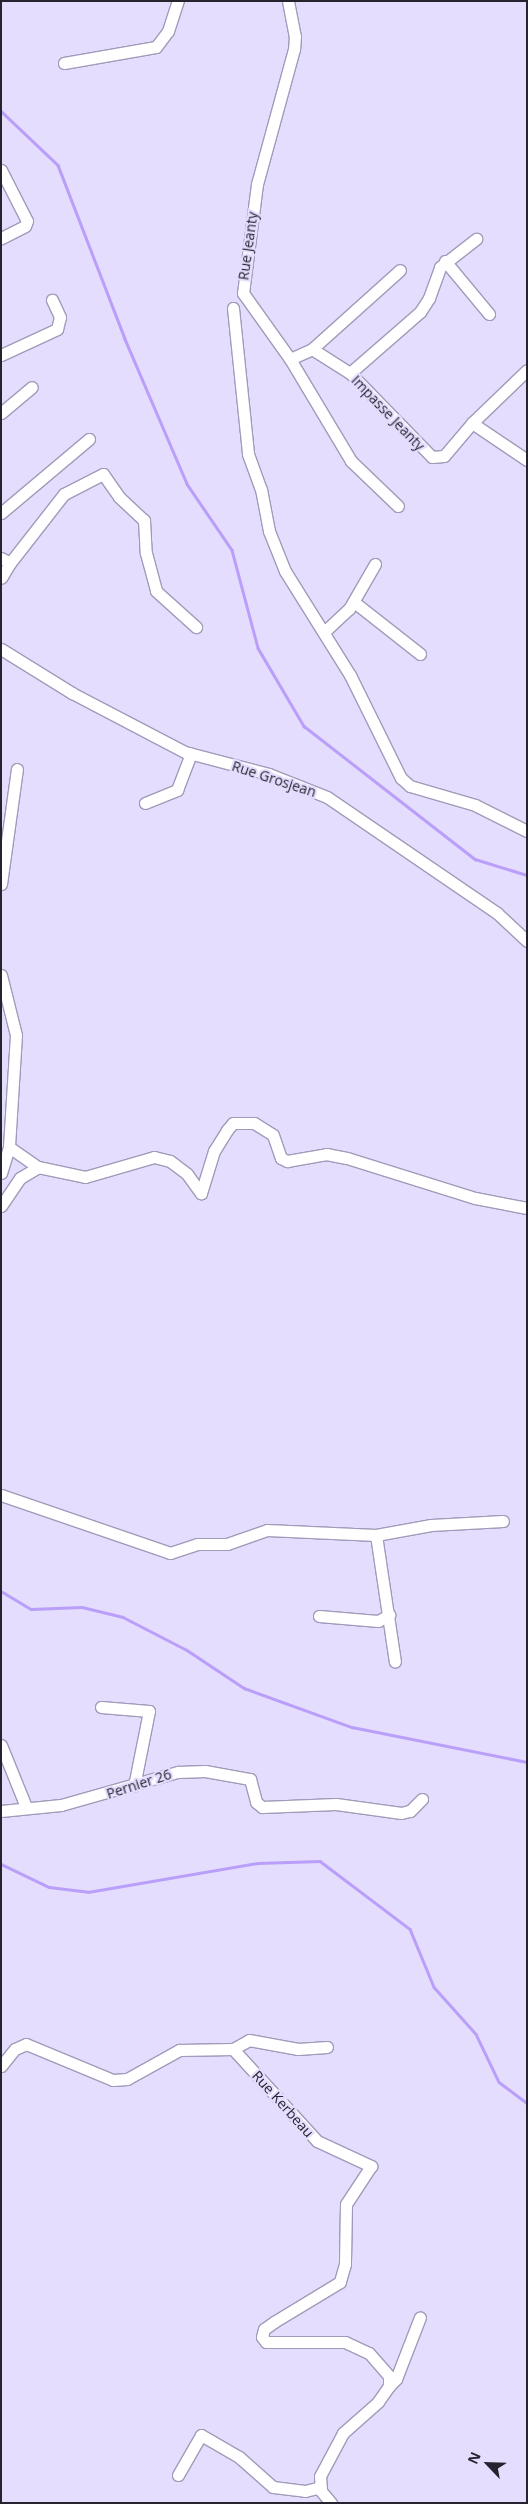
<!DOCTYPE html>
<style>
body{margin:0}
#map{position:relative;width:528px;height:2504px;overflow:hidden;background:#e5ddfe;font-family:"Open Sans",sans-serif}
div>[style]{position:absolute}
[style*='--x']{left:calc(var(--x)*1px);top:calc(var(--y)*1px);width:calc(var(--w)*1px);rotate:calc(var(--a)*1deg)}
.stream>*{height:2.5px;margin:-1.25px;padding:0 1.25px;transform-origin:1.25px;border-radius:1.25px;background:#b99ff9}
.roads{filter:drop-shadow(1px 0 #a29ab9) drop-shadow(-1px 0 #a29ab9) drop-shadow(0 1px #a29ab9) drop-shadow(0 -1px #a29ab9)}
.minor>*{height:11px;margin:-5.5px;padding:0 5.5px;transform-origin:5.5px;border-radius:5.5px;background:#fff}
span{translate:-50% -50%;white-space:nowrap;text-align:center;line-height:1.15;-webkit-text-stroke:4.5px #e5ddfe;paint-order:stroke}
.street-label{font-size:14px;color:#26232f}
.frame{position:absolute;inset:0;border:2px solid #26232f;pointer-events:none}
.north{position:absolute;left:463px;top:2439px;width:50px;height:50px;-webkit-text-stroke:4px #e5ddfe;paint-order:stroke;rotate:294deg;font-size:14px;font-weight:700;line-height:20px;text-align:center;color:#26232f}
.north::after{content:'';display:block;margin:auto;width:18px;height:22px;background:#26232f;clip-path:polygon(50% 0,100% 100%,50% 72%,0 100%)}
</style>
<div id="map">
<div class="stream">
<div style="--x:1;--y:111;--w:79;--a:43.5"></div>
<div style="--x:58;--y:165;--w:186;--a:68.9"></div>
<div style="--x:125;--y:339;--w:158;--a:66.8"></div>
<div style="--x:187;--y:484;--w:80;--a:55.7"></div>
<div style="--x:232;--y:550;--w:101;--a:75.1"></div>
<div style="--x:258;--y:648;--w:91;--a:59.5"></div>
<div style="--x:304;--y:726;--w:217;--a:37.9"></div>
<div style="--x:475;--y:859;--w:54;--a:17.1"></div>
<div style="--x:1;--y:1591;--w:35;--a:31"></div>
<div style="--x:31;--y:1609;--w:51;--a:-2.2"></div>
<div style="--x:82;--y:1607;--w:42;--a:13.7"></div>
<div style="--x:123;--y:1617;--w:72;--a:27.3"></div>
<div style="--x:187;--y:1650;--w:69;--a:33.7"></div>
<div style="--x:244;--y:1688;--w:115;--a:19.9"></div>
<div style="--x:352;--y:1727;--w:178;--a:11.3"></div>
<div style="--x:1;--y:1864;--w:53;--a:25.6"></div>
<div style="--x:49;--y:1887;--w:39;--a:7"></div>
<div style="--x:88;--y:1892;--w:172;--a:-9.7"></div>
<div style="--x:258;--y:1863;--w:62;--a:-1.8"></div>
<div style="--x:320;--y:1861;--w:113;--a:37.1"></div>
<div style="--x:410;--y:1929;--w:63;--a:67.5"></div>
<div style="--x:434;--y:1987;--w:63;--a:48.2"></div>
<div style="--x:476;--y:2034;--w:53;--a:64.4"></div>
<div style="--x:499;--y:2082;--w:35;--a:37"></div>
</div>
<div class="roads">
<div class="minor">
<div style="--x:288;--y:1;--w:36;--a:79"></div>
<div style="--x:295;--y:36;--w:13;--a:94"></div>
<div style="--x:294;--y:49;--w:140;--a:105.3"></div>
<div style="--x:257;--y:184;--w:110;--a:97.3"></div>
<div style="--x:243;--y:293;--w:81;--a:54.5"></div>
<div style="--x:290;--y:359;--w:119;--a:59.1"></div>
<div style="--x:351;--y:461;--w:65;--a:43.8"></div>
<div style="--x:64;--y:63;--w:93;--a:-9.9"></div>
<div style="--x:156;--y:47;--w:20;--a:-53"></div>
<div style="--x:168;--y:31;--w:32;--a:-72"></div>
<div style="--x:1;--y:170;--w:57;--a:63"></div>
<div style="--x:27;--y:221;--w:5;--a:112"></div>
<div style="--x:25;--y:226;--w:27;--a:153"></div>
<div style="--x:445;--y:261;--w:69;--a:50.3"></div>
<div style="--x:233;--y:308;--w:147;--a:84.1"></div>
<div style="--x:248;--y:454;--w:37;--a:70"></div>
<div style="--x:261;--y:489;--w:43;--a:79.2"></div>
<div style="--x:269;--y:531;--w:43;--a:68.2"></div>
<div style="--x:285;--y:571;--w:123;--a:58"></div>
<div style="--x:350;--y:675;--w:115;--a:63.7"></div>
<div style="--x:401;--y:778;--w:12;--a:42"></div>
<div style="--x:410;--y:786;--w:68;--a:16.3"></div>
<div style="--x:475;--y:805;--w:58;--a:26.6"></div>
<div style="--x:312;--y:349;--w:118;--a:-41.9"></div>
<div style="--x:1;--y:355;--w:62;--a:-24.9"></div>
<div style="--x:57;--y:329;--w:12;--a:-76"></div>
<div style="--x:60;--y:317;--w:19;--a:-115"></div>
<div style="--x:290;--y:359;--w:24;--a:-24"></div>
<div style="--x:312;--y:349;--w:45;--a:32.3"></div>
<div style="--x:350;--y:373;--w:117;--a:45.7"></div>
<div style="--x:432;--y:457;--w:12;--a:-5"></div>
<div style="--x:444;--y:456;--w:43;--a:-49.7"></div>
<div style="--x:472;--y:423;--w:66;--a:33.9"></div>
<div style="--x:350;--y:373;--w:93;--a:-41.1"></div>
<div style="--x:420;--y:312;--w:17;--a:-57"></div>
<div style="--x:429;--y:298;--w:33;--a:-70"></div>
<div style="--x:440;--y:267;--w:46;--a:-37.9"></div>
<div style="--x:1;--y:413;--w:40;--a:-40"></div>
<div style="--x:472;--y:423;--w:76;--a:-43.9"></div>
<div style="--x:1;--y:513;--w:115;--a:-40.1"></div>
<div style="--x:1;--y:558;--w:10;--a:29"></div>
<div style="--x:10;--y:563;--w:17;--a:121"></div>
<div style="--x:10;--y:563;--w:88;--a:-52"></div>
<div style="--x:64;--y:494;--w:44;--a:-27.1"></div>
<div style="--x:103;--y:474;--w:28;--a:55"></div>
<div style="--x:119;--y:497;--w:34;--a:43"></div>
<div style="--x:144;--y:520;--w:33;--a:87"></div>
<div style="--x:146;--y:553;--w:39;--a:75"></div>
<div style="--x:156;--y:591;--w:54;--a:42"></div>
<div style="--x:354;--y:602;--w:84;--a:38.2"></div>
<div style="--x:324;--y:632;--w:34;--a:-43"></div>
<div style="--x:349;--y:609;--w:52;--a:-60"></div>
<div style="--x:1;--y:649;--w:84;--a:31.8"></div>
<div style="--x:72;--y:693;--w:127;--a:27.6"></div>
<div style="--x:185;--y:752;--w:87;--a:14.7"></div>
<div style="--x:269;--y:774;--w:62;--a:21.6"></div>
<div style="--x:327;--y:797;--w:206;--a:34.3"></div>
<div style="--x:497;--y:913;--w:41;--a:43"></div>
<div style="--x:145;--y:803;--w:35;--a:-22"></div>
<div style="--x:177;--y:790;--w:39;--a:-69"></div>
<div style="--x:1;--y:884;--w:116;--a:-82.1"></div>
<div style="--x:1;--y:975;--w:62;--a:76"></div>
<div style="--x:16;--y:1035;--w:112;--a:93.6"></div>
<div style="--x:9;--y:1147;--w:27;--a:107"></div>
<div style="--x:9;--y:1147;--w:35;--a:35"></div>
<div style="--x:38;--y:1167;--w:48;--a:12"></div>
<div style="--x:85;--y:1177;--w:72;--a:-16.2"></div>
<div style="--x:154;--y:1157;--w:16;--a:14"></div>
<div style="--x:170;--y:1161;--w:21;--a:37"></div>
<div style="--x:187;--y:1174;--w:24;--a:54"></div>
<div style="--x:201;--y:1193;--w:44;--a:-72.8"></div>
<div style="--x:214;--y:1151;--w:25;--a:-58"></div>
<div style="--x:227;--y:1130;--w:9;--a:-49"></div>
<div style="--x:233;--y:1123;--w:21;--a:0"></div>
<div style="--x:254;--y:1123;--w:22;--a:32"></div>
<div style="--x:273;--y:1135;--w:24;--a:71"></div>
<div style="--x:281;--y:1158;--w:7;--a:27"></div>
<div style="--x:287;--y:1161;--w:40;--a:-10"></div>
<div style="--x:326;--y:1154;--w:21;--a:11"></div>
<div style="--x:347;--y:1158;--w:134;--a:17.4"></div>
<div style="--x:475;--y:1198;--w:53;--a:10.9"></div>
<div style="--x:1;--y:1206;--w:34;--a:-56"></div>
<div style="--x:20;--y:1178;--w:21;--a:-31"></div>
<div style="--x:1;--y:1495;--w:179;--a:18.9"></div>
<div style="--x:170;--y:1553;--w:28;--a:-18"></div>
<div style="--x:197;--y:1544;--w:30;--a:0"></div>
<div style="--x:227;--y:1544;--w:42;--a:-19.3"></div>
<div style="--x:267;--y:1530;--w:109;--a:2.6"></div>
<div style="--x:376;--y:1535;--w:56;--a:-10.3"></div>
<div style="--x:431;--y:1525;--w:72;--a:-3.2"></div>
<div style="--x:376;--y:1535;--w:128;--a:81.5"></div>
<div style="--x:319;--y:1616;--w:59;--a:4.8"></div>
<div style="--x:378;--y:1621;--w:13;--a:-29"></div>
<div style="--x:101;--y:1707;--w:48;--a:4.8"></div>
<div style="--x:149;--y:1711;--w:76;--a:101.3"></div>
<div style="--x:1;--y:1745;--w:67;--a:68"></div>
<div style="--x:1;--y:1811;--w:60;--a:-5.7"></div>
<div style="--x:61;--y:1805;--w:122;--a:-15.8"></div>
<div style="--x:178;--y:1772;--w:27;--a:-2"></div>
<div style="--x:205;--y:1771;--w:46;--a:10.1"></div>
<div style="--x:250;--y:1779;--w:24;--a:75"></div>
<div style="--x:256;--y:1802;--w:8;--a:40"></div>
<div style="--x:262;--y:1807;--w:74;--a:-2.3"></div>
<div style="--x:336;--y:1804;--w:66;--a:7.9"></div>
<div style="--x:401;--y:1813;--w:9;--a:-13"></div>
<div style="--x:410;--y:1811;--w:17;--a:-45"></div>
<div style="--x:233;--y:2049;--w:18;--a:-29"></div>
<div style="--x:249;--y:2040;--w:50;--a:10.4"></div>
<div style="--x:298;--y:2049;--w:29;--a:-4"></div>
<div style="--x:1;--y:2066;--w:22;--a:-51"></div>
<div style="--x:15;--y:2049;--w:12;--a:-24"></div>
<div style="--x:26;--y:2044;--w:94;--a:22.5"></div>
<div style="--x:113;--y:2080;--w:14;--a:-4"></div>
<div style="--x:127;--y:2079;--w:60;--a:-29.1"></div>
<div style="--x:179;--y:2050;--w:54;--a:-1.1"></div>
<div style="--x:233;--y:2049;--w:125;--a:47.6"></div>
<div style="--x:317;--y:2141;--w:60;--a:24.8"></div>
<div style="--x:371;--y:2166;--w:45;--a:123.3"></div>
<div style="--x:346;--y:2204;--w:60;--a:91"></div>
<div style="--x:345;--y:2264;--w:19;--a:106"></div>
<div style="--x:340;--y:2282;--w:77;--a:148.8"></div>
<div style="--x:274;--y:2322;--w:12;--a:145"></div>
<div style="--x:264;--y:2329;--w:8;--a:104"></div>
<div style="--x:262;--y:2337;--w:6;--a:51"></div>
<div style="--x:266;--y:2342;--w:79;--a:0"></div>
<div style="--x:345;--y:2342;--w:26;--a:25"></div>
<div style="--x:369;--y:2353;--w:30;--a:49"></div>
<div style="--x:389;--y:2376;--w:10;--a:90"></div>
<div style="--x:389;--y:2386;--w:19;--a:125"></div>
<div style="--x:378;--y:2402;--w:47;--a:138.5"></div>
<div style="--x:343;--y:2433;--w:49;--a:118.1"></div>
<div style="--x:320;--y:2476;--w:15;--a:86"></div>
<div style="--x:321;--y:2491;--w:16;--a:50"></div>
<div style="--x:389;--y:2386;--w:10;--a:-45"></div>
<div style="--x:396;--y:2379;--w:66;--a:-68.8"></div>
<div style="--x:178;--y:2475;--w:46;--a:-60.1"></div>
<div style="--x:201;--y:2435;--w:44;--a:30.1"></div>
<div style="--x:239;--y:2457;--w:45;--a:41.4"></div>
<div style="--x:273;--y:2487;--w:32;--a:7"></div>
<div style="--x:305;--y:2491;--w:16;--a:-14"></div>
</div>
</div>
<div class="street-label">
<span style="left:248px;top:246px;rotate:-82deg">Rue Jeanty</span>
<span style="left:388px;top:413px;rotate:46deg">Impasse Jeanty</span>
<span style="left:274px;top:779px;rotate:18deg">Rue Grosjean</span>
<span style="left:139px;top:1784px;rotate:-18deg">Pernier 26</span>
<span style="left:283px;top:2104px;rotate:48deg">Rue Kerbeau</span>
</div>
<div class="frame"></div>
<div class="north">N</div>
</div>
